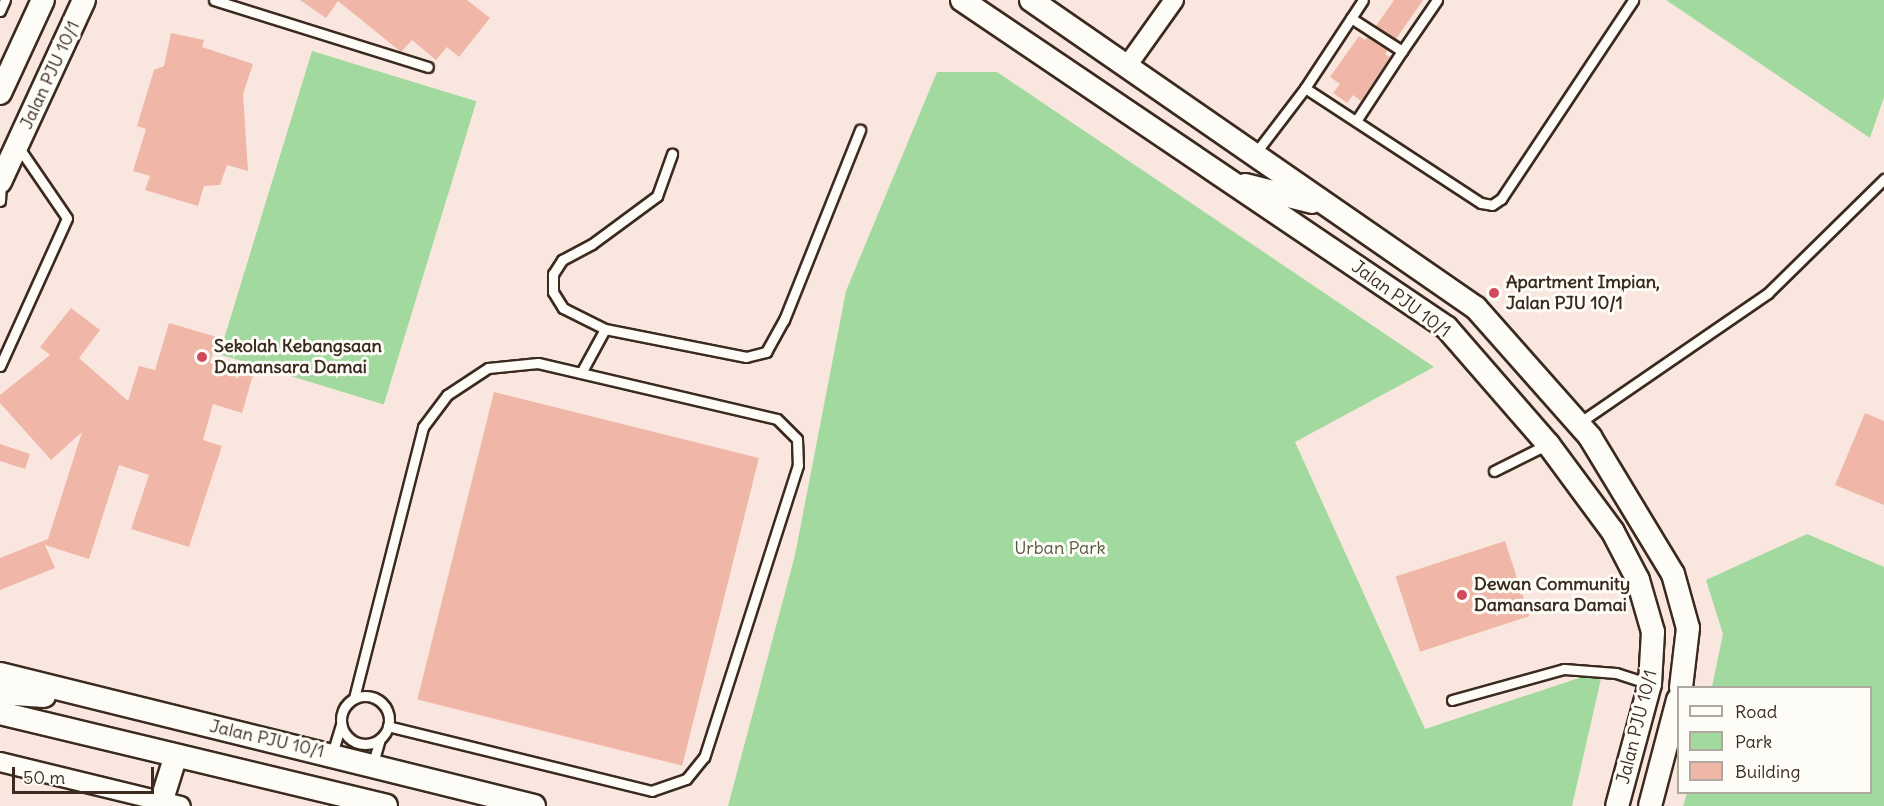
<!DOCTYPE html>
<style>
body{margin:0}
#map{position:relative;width:1884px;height:806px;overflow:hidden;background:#f9e7df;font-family:Delius,sans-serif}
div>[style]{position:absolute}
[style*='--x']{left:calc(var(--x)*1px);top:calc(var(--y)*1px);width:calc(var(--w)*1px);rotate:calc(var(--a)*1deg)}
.green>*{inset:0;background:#a2d99e;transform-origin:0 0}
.building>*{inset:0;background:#f0b7a8;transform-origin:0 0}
.roads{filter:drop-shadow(2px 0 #3b2a1e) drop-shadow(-2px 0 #3b2a1e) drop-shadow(0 2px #3b2a1e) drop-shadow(0 -2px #3b2a1e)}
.service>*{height:9px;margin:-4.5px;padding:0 4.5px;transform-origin:4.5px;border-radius:4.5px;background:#fdfcf7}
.service>.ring{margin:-4.5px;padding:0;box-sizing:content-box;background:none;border:9px solid #fdfcf7;border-radius:50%}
.minor>*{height:18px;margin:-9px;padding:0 9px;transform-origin:9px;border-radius:9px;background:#fdfcf7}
.tertiary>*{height:22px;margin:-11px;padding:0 11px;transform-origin:11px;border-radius:11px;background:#fdfcf7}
.dots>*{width:16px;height:16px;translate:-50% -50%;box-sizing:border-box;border:3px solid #fdfcf7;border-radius:50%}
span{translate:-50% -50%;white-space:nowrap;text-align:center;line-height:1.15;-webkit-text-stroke:6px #fdfcf7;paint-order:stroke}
.street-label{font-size:18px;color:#3b2a1e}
.poi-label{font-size:18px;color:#3b2a1e;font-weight:700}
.left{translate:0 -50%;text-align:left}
.park-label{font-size:18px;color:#55563e}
.legend{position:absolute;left:1677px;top:686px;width:195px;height:108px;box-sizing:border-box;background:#fdfcf7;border:2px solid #afa8a0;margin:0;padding:8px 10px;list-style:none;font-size:18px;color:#3b2a1e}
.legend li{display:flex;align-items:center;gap:12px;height:30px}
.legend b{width:30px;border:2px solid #afa8a0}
.scale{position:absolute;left:12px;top:767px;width:142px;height:27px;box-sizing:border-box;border:3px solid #3b2a1e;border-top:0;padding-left:8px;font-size:18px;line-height:21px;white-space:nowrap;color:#3b2a1e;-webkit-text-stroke:4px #fdfcf7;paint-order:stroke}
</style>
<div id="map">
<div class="green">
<div style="clip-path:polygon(1666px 0,1884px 0,1884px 97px,1870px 138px)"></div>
<div style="left:312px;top:51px;width:172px;height:317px;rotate:17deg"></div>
<div style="clip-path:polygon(937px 72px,997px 72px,1434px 367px,1295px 442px,1425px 729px,1603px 670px,1572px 806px,728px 806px,795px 555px,846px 291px)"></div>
<div style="clip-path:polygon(1807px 534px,1884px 567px,1884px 806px,1683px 806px,1687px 793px,1870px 792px,1870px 688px,1712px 687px,1723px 634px,1706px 580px)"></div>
</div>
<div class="building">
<div style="clip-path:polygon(300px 0,467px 0,490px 18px,459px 57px,447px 47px,436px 60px,412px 40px,401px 52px,338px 1px,326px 18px)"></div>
<div style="clip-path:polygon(1394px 0,1423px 0,1396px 39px,1376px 26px)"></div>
<div style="clip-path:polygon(171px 33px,204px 40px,202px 47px,253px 64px,243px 94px,248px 171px,227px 165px,220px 185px,204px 186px,198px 206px,145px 190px,150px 176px,133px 171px,146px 129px,137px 126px,154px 70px,164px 66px)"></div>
<div style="clip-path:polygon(1359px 36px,1365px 40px,1368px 37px,1388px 50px,1385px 54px,1390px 57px,1361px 101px,1353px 95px,1347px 103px,1333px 93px,1340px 84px,1330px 77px)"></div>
<div style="clip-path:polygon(71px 308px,100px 330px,79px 358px,128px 401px,139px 366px,155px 370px,169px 323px,217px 337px,210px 363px,253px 375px,242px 413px,213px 404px,203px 440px,222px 446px,189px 547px,131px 529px,149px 475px,119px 465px,89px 559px,45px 545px,55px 568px,0 590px,0 558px,48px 539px,82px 432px,51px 460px,0 403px,0 395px,50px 355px,40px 347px)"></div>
<div style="left:494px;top:392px;width:273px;height:317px;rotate:14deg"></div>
<div style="clip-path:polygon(1865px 413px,1884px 421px,1884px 505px,1835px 485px)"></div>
<div style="clip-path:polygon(0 444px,30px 454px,25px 469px,0 461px)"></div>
<div style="left:1505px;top:541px;width:79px;height:115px;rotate:72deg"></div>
</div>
<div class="roads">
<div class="service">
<div style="--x:214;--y:0;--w:224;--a:17.4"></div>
<div style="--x:0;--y:11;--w:12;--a:-66"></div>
<div style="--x:1351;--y:18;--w:61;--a:32.9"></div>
<div style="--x:1402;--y:51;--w:62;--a:-55.5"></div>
<div style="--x:1305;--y:88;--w:105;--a:-56.6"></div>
<div style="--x:1356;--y:121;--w:84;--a:-56.7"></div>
<div style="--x:1254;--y:155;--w:84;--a:-52.7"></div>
<div style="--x:1305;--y:88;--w:210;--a:33.2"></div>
<div style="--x:1481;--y:203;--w:11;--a:10"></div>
<div style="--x:1492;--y:205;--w:11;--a:-34"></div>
<div style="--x:1501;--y:199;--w:239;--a:-56.4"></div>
<div style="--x:0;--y:201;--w:19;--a:-87"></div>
<div style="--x:605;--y:329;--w:47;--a:-153.4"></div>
<div style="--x:563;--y:308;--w:19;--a:-122"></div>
<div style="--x:553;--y:292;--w:18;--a:-90"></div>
<div style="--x:553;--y:274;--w:17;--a:-57"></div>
<div style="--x:562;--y:260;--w:34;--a:-28"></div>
<div style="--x:592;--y:244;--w:81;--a:-36.4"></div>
<div style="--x:657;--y:196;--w:45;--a:-70.3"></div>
<div style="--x:0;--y:366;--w:162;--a:-65.6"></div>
<div style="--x:67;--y:218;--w:85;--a:-124.4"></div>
<div style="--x:581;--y:373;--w:50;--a:-61.4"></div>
<div style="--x:605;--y:329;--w:144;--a:11.2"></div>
<div style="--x:746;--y:357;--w:21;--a:-14"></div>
<div style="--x:766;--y:352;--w:37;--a:-61"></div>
<div style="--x:784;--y:320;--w:205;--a:-68.2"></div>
<div style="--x:1579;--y:423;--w:229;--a:-34.5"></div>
<div style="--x:1768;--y:293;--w:163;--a:-44.5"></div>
<div style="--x:1494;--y:471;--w:60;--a:-26.6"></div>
<div class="ring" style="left:341px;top:696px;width:39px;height:39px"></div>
<div style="--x:354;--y:698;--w:280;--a:-75.7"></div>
<div style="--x:423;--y:427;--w:40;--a:-53"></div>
<div style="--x:447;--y:395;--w:49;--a:-33.4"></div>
<div style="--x:488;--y:368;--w:50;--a:-5.7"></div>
<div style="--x:538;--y:363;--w:245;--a:13.2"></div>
<div style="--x:777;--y:419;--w:28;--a:45"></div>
<div style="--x:797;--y:439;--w:26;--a:88"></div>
<div style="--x:798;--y:465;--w:307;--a:107.8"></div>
<div style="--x:704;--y:757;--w:28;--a:129"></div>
<div style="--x:686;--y:779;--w:36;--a:161"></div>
<div style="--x:652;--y:791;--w:272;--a:-166.2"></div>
<div style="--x:1452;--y:700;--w:116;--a:-15.5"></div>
<div style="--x:1564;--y:669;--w:52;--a:4.4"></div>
<div style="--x:1616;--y:673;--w:36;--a:18"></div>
<div style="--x:332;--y:754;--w:30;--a:-73"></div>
<div style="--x:373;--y:763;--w:25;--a:-74"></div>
</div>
<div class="minor">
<div style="--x:1127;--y:66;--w:81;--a:-54.5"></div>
<div style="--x:0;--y:762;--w:186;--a:13.7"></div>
</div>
<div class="tertiary">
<div style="--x:962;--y:0;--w:585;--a:34.07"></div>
<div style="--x:1447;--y:328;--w:154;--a:49"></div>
<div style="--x:1548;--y:444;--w:109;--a:53.5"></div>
<div style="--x:1613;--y:532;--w:54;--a:62.5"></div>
<div style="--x:1638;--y:580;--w:54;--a:73.9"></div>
<div style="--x:1653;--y:632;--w:52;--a:93.3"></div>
<div style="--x:1650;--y:684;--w:126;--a:105.1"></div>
<div style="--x:1031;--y:0;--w:541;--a:34.69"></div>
<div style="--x:1476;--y:308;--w:172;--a:48.5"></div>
<div style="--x:1590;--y:437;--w:160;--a:58.8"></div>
<div style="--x:1673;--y:574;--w:56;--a:74.5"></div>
<div style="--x:1688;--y:628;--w:60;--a:96.7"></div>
<div style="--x:0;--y:93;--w:102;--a:-65.2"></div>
<div style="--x:0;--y:182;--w:200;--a:-65.2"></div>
<div style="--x:1245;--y:185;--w:69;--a:14.2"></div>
<div style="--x:0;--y:674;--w:550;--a:13.88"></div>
<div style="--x:0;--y:693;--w:44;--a:3.9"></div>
<div style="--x:0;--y:713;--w:397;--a:13.5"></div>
<div style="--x:160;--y:806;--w:50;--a:-72.6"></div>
<div style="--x:1650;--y:806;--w:110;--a:-75.2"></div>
</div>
</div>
<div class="dots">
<div style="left:1494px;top:293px;background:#d1495b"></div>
<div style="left:202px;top:357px;background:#d1495b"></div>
<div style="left:1462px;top:595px;background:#d1495b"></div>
</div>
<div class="street-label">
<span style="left:50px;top:75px;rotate:-65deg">Jalan PJU 10/1</span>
<span style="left:1401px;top:299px;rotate:36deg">Jalan PJU 10/1</span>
<span style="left:1637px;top:727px;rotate:-76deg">Jalan PJU 10/1</span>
<span style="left:267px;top:739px;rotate:13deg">Jalan PJU 10/1</span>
</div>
<div class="poi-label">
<span class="left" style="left:1506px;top:293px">Apartment Impian,<br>Jalan PJU 10/1</span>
<span class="left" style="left:214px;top:357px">Sekolah Kebangsaan<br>Damansara Damai</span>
<span class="left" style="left:1474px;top:595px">Dewan Community<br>Damansara Damai</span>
</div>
<div class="park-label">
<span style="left:1060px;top:548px">Urban Park</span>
</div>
<ul class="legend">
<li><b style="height:8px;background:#fdfcf7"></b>Road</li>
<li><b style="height:16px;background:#a2d99e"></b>Park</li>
<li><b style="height:16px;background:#f0b7a8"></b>Building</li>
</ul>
<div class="scale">50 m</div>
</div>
